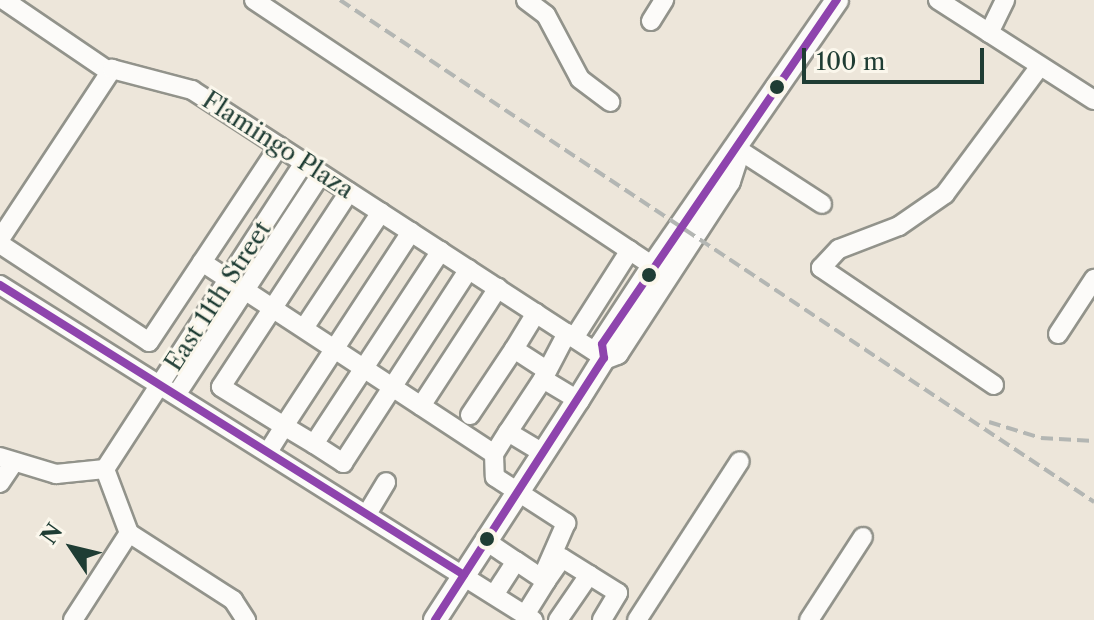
<!DOCTYPE html>
<style>
body{margin:0}
#map{position:relative;width:1094px;height:620px;overflow:hidden;background:#ede6da;font-family:"Libre Caslon Text",serif}
div>[style]{position:absolute}
[style*='--x']{left:calc(var(--x)*1px);top:calc(var(--y)*1px);width:calc(var(--w)*1px);rotate:calc(var(--a)*1deg)}
.roads{filter:drop-shadow(2px 0 #92938b) drop-shadow(-2px 0 #92938b) drop-shadow(0 2px #92938b) drop-shadow(0 -2px #92938b)}
.minor>*{height:18px;margin:-9px;padding:0 9px;transform-origin:9px;border-radius:9px;background:#fcfbf9}
.major>*{height:22px;margin:-11px;padding:0 11px;transform-origin:11px;border-radius:11px;background:#fcfbf9}
.rail>*{height:4px;margin-top:-2px;transform-origin:0;background:repeating-linear-gradient(90deg,#b3b6b3 0 12px,transparent 0 18px)}
.bus-1>*{height:8px;margin:-4px;padding:0 4px;transform-origin:4px;border-radius:4px;background:#8e44ad}
.dots>*{width:22px;height:22px;translate:-50% -50%;box-sizing:border-box;border:4px solid #fbf7ec;border-radius:50%}
span{translate:-50% -50%;white-space:nowrap;text-align:center;line-height:1.15;-webkit-text-stroke:6px #fbf7ec;paint-order:stroke}
.street-label{font-size:24px;color:#1f3d34}
.north{position:absolute;left:32px;top:508px;width:80px;height:80px;-webkit-text-stroke:6px #fbf7ec;paint-order:stroke;rotate:305deg;font-size:22px;font-weight:700;line-height:32px;text-align:center;color:#1f3d34}
.north::after{content:'';display:block;margin:auto;width:28px;height:36px;background:#1f3d34;clip-path:polygon(50% 0,100% 100%,50% 72%,0 100%)}
.scale{position:absolute;left:802px;top:48px;width:182px;height:36px;box-sizing:border-box;border:4px solid #1f3d34;border-top:0;padding-left:10px;font-size:24px;line-height:28px;white-space:nowrap;color:#1f3d34;-webkit-text-stroke:6px #fbf7ec;paint-order:stroke}
</style>
<div id="map">
<div class="roads">
<div class="minor">
<div style="--x:4;--y:0;--w:128;--a:34.2"></div>
<div style="--x:254;--y:0;--w:480;--a:33.7"></div>
<div style="--x:526;--y:0;--w:25;--a:37"></div>
<div style="--x:546;--y:15;--w:72;--a:62"></div>
<div style="--x:580;--y:79;--w:38;--a:37"></div>
<div style="--x:938;--y:0;--w:185;--a:32.7"></div>
<div style="--x:651;--y:21;--w:25;--a:-58"></div>
<div style="--x:989;--y:33;--w:37;--a:-64"></div>
<div style="--x:739;--y:150;--w:99;--a:33"></div>
<div style="--x:349;--y:192;--w:233;--a:123.3"></div>
<div style="--x:221;--y:387;--w:74;--a:31.8"></div>
<div style="--x:284;--y:426;--w:232;--a:-56.8"></div>
<div style="--x:0;--y:239;--w:204;--a:-56.6"></div>
<div style="--x:112;--y:69;--w:83;--a:14.7"></div>
<div style="--x:192;--y:90;--w:491;--a:33"></div>
<div style="--x:0;--y:244;--w:178;--a:33.3"></div>
<div style="--x:149;--y:342;--w:235;--a:-56.4"></div>
<div style="--x:202;--y:262;--w:349;--a:33.3"></div>
<div style="--x:494;--y:454;--w:26;--a:-58"></div>
<div style="--x:0;--y:285;--w:630;--a:32.15"></div>
<div style="--x:536;--y:313;--w:42;--a:121.4"></div>
<div style="--x:514;--y:349;--w:37;--a:33"></div>
<div style="--x:304;--y:328;--w:139;--a:-56.4"></div>
<div style="--x:1058;--y:334;--w:66;--a:-56.8"></div>
<div style="--x:574;--y:338;--w:104;--a:-57.5"></div>
<div style="--x:543;--y:379;--w:52;--a:-62.4"></div>
<div style="--x:994;--y:385;--w:209;--a:-145.9"></div>
<div style="--x:821;--y:268;--w:26;--a:-47"></div>
<div style="--x:839;--y:249;--w:64;--a:-21"></div>
<div style="--x:899;--y:226;--w:56;--a:-34.8"></div>
<div style="--x:945;--y:194;--w:159;--a:-53.4"></div>
<div style="--x:176;--y:395;--w:264;--a:-56.7"></div>
<div style="--x:421;--y:406;--w:141;--a:-56.9"></div>
<div style="--x:470;--y:415;--w:79;--a:-56.3"></div>
<div style="--x:314;--y:444;--w:35;--a:33"></div>
<div style="--x:343;--y:463;--w:231;--a:-57"></div>
<div style="--x:268;--y:452;--w:31;--a:-58"></div>
<div style="--x:284;--y:426;--w:35;--a:31"></div>
<div style="--x:314;--y:444;--w:231;--a:-56.7"></div>
<div style="--x:543;--y:453;--w:41;--a:-149"></div>
<div style="--x:508;--y:432;--w:64;--a:-56.6"></div>
<div style="--x:543;--y:379;--w:41;--a:31"></div>
<div style="--x:494;--y:454;--w:23;--a:88"></div>
<div style="--x:495;--y:477;--w:85;--a:32.9"></div>
<div style="--x:566;--y:523;--w:52;--a:113.6"></div>
<div style="--x:0;--y:457;--w:59;--a:16.9"></div>
<div style="--x:56;--y:474;--w:49;--a:-5.8"></div>
<div style="--x:105;--y:469;--w:366;--a:-57"></div>
<div style="--x:0;--y:483;--w:22;--a:-56"></div>
<div style="--x:367;--y:514;--w:37;--a:-59"></div>
<div style="--x:129;--y:533;--w:124;--a:32.8"></div>
<div style="--x:233;--y:600;--w:24;--a:57"></div>
<div style="--x:486;--y:541;--w:36;--a:34"></div>
<div style="--x:494;--y:595;--w:40;--a:-57.1"></div>
<div style="--x:516;--y:561;--w:36;--a:34"></div>
<div style="--x:546;--y:581;--w:28;--a:-55"></div>
<div style="--x:562;--y:558;--w:66;--a:32"></div>
<div style="--x:618;--y:593;--w:31;--a:121"></div>
<div style="--x:525;--y:615;--w:40;--a:-58"></div>
<div style="--x:73;--y:620;--w:103;--a:-57.2"></div>
<div style="--x:129;--y:533;--w:68;--a:-110.6"></div>
<div style="--x:558;--y:620;--w:55;--a:-55.4"></div>
<div style="--x:637;--y:620;--w:189;--a:-57.1"></div>
<div style="--x:809;--y:620;--w:99;--a:-57"></div>
</div>
<div class="major">
<div style="--x:604;--y:358;--w:14;--a:-21"></div>
<div style="--x:617;--y:353;--w:205;--a:-56.9"></div>
<div style="--x:729;--y:181;--w:32;--a:-72"></div>
<div style="--x:435;--y:620;--w:262;--a:-57"></div>
<div style="--x:578;--y:400;--w:49;--a:-58.2"></div>
<div style="--x:604;--y:358;--w:14;--a:-98"></div>
<div style="--x:602;--y:344;--w:93;--a:-56.8"></div>
<div style="--x:653;--y:266;--w:323;--a:-55.3"></div>
</div>
</div>
<div class="rail">
<div style="--x:340;--y:0;--w:906;--a:33.65"></div>
<div style="--x:989;--y:422;--w:54;--a:17.1"></div>
<div style="--x:1041;--y:438;--w:53;--a:3.2"></div>
</div>
<div class="bus-1">
<div style="--x:0;--y:285;--w:547;--a:32.01"></div>
<div style="--x:435;--y:620;--w:312;--a:-57.2"></div>
<div style="--x:604;--y:358;--w:14;--a:-98"></div>
<div style="--x:602;--y:344;--w:417;--a:-55.7"></div>
</div>
<div class="dots">
<div style="left:777px;top:87px;background:#1f3d34"></div>
<div style="left:649px;top:275px;background:#1f3d34"></div>
<div style="left:487px;top:539px;background:#1f3d34"></div>
</div>
<div class="street-label">
<span style="left:278px;top:145px;rotate:33deg">Flamingo Plaza</span>
<span style="left:218px;top:296px;rotate:-57deg">East 11th Street</span>
</div>
<div class="north">N</div>
<div class="scale">100 m</div>
</div>
